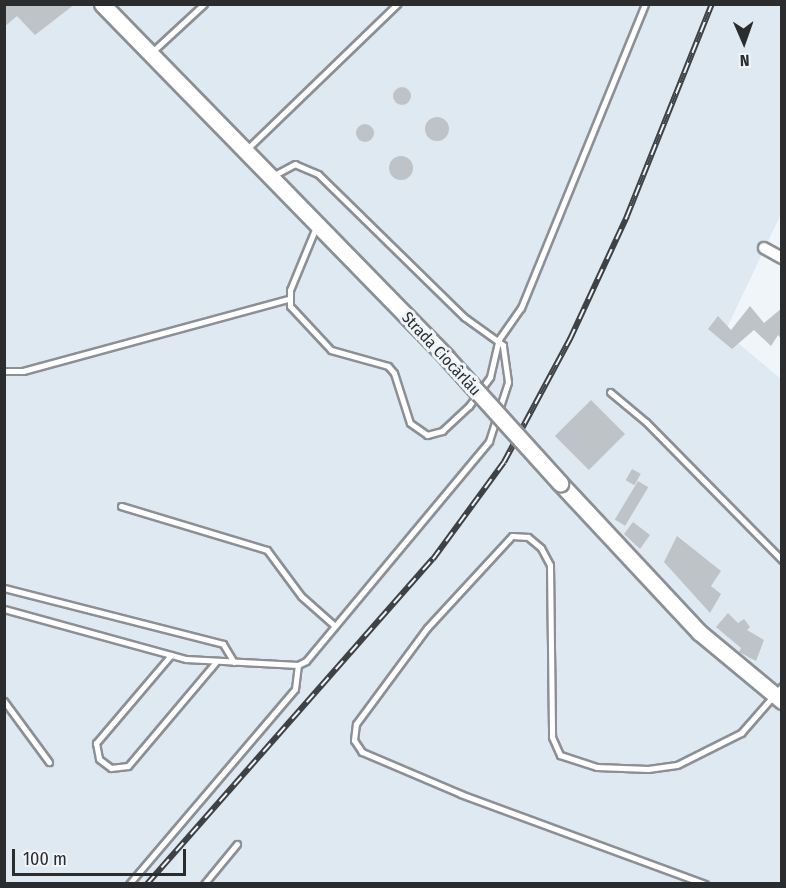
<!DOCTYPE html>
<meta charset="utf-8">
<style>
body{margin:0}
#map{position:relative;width:786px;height:888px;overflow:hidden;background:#f0f5f9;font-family:"Fira Sans Condensed",sans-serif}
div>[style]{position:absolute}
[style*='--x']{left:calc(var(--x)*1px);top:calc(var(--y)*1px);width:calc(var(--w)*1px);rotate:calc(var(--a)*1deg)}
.built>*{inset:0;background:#dee9f2}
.building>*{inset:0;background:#bec3c7;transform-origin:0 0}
.round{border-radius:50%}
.roads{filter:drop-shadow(2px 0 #8c9094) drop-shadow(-2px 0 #8c9094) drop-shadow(0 2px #8c9094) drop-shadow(0 -2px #8c9094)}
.service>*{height:5px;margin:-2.5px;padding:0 2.5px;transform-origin:2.5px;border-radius:2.5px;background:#fff}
.minor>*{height:10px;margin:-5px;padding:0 5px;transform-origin:5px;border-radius:5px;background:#fff}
.secondary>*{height:15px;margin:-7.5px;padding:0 7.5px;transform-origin:7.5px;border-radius:7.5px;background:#fff}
.rail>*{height:6px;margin-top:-3px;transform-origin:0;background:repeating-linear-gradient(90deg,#f0f5f9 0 11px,#3f4244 0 22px);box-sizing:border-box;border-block:2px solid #3f4244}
.bridges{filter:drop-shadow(2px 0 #8c9094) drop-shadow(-2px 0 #8c9094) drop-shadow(0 2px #8c9094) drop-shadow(0 -2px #8c9094)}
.secondary-bridge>*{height:15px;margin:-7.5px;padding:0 7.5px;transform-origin:7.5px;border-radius:7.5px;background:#fff}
span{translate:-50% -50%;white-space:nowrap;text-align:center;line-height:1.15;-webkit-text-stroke:6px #f0f5f9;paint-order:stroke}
.street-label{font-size:16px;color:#2a2c2e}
.frame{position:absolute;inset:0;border:6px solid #2a2c2e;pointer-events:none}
.north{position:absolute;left:714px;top:12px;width:60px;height:60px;-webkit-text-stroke:4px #f0f5f9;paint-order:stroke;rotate:178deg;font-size:16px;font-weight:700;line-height:24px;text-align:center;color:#2a2c2e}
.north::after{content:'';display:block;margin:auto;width:21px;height:27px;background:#2a2c2e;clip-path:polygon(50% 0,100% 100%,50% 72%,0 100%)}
.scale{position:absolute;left:12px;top:849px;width:174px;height:27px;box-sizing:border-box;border:3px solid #2a2c2e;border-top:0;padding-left:8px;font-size:18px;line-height:21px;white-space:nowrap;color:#2a2c2e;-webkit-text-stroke:4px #f0f5f9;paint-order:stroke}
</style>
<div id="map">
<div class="built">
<div style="clip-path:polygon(5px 5px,781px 5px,781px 214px,725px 332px,781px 379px,781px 883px,5px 884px)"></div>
</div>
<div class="building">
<div style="clip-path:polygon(4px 4px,75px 4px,35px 35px,17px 16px,4px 27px)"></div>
<div class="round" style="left:393px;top:87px;width:18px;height:18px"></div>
<div class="round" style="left:425px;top:117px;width:24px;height:24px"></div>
<div class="round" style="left:356px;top:124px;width:18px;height:18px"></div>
<div class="round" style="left:389px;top:156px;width:24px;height:24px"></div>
<div style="clip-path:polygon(750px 306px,764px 323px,782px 308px,782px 340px,778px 335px,771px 346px,754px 330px,732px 349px,708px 329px,718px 316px,731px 330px)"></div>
<div style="left:591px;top:400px;width:48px;height:51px;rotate:45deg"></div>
<div style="left:632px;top:469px;width:10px;height:13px;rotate:29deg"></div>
<div style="left:638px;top:481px;width:12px;height:45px;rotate:31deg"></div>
<div style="clip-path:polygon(633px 522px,650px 535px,640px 549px,624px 534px)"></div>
<div style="clip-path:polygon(677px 536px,721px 571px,711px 586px,721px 594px,710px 613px,664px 562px)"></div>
<div style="clip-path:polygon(728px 613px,738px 623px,744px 619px,750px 627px,747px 630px,764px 640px,756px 661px,739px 652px,741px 648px,716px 627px)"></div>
</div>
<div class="roads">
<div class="service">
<div style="--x:151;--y:53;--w:72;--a:-42.8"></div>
<div style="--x:247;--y:149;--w:209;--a:-44"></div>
<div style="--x:316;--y:227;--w:68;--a:112.4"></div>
<div style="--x:290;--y:290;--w:16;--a:90"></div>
<div style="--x:290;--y:306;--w:60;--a:47"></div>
<div style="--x:331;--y:350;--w:59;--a:15.7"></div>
<div style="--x:388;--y:366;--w:9;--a:49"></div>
<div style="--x:394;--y:373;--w:52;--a:72.3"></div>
<div style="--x:410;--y:423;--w:21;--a:35"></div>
<div style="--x:427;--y:435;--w:16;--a:-15"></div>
<div style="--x:442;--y:431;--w:37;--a:-43"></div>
<div style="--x:469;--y:406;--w:36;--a:-54"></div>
<div style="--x:490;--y:377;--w:39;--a:-77"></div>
<div style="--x:499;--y:339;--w:38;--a:-55"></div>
<div style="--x:521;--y:308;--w:328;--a:-67.8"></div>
<div style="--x:4;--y:371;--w:19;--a:0"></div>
<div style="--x:23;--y:371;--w:275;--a:-15.2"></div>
<div style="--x:610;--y:392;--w:47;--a:39.8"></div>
<div style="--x:646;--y:422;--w:194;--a:45.4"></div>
<div style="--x:121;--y:506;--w:152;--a:16.8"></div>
<div style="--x:267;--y:550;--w:57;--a:53.5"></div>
<div style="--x:301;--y:596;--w:45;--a:41.4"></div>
<div style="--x:4;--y:588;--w:226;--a:14.3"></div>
<div style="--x:223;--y:644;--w:21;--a:59"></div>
<div style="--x:4;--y:609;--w:189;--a:15.4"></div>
<div style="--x:186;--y:659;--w:112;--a:3.1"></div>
<div style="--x:298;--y:665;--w:9;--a:-27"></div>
<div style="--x:306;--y:661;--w:286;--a:-50.2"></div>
<div style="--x:489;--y:441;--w:62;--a:-72.1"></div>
<div style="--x:508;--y:382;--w:37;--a:-98"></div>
<div style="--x:503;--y:345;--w:48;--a:-144.3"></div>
<div style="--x:464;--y:317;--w:204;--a:-135.6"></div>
<div style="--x:318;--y:174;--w:25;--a:-157"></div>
<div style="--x:295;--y:164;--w:27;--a:152"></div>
<div style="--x:171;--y:655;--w:116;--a:130.4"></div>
<div style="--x:96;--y:743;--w:16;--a:79"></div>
<div style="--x:99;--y:759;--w:15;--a:37"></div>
<div style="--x:111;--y:768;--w:17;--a:-7"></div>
<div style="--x:128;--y:766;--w:136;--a:-49.8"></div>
<div style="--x:4;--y:701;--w:76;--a:53.6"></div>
<div style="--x:129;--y:884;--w:256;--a:-49.6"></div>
<div style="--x:295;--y:689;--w:24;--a:-83"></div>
<div style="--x:204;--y:884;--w:52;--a:-50.5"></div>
<div style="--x:705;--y:884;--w:260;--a:-159.8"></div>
<div style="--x:461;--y:794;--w:108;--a:-157"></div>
<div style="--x:362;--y:752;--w:14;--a:-124"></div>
<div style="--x:354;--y:740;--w:16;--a:-83"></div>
<div style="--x:356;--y:724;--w:119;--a:-53.5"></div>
<div style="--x:427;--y:628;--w:125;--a:-47.3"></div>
<div style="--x:512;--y:536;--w:16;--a:4"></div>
<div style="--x:528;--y:537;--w:17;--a:40"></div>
<div style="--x:541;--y:548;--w:19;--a:62"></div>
<div style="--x:550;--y:565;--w:172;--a:89.3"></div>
<div style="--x:552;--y:737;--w:20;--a:66"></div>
<div style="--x:560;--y:755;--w:39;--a:18"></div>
<div style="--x:597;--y:767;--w:51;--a:2.2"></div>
<div style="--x:648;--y:769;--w:29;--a:-8"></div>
<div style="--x:677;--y:765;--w:72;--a:-26.6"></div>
<div style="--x:741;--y:733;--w:62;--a:-48.9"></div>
</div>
<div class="minor">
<div style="--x:764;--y:248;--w:21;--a:29"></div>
</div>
<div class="secondary">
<div style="--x:102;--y:4;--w:494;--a:45.7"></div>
<div style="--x:560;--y:483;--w:204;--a:47"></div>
<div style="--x:699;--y:632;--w:108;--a:39.7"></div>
</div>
</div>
<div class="rail">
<div style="--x:147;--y:884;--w:433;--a:-48.7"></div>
<div style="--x:433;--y:559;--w:120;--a:-53.8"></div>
<div style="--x:504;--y:462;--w:140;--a:-61.8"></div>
<div style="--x:570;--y:339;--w:136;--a:-65.1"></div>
<div style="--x:627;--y:216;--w:228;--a:-68.2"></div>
</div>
<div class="bridges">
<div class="secondary-bridge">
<div style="--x:447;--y:358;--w:169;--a:47.9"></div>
</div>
</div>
<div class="street-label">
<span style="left:441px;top:354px;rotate:47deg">Strada Ciocârlău</span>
</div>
<div class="frame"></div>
<div class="north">N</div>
<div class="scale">100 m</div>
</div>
